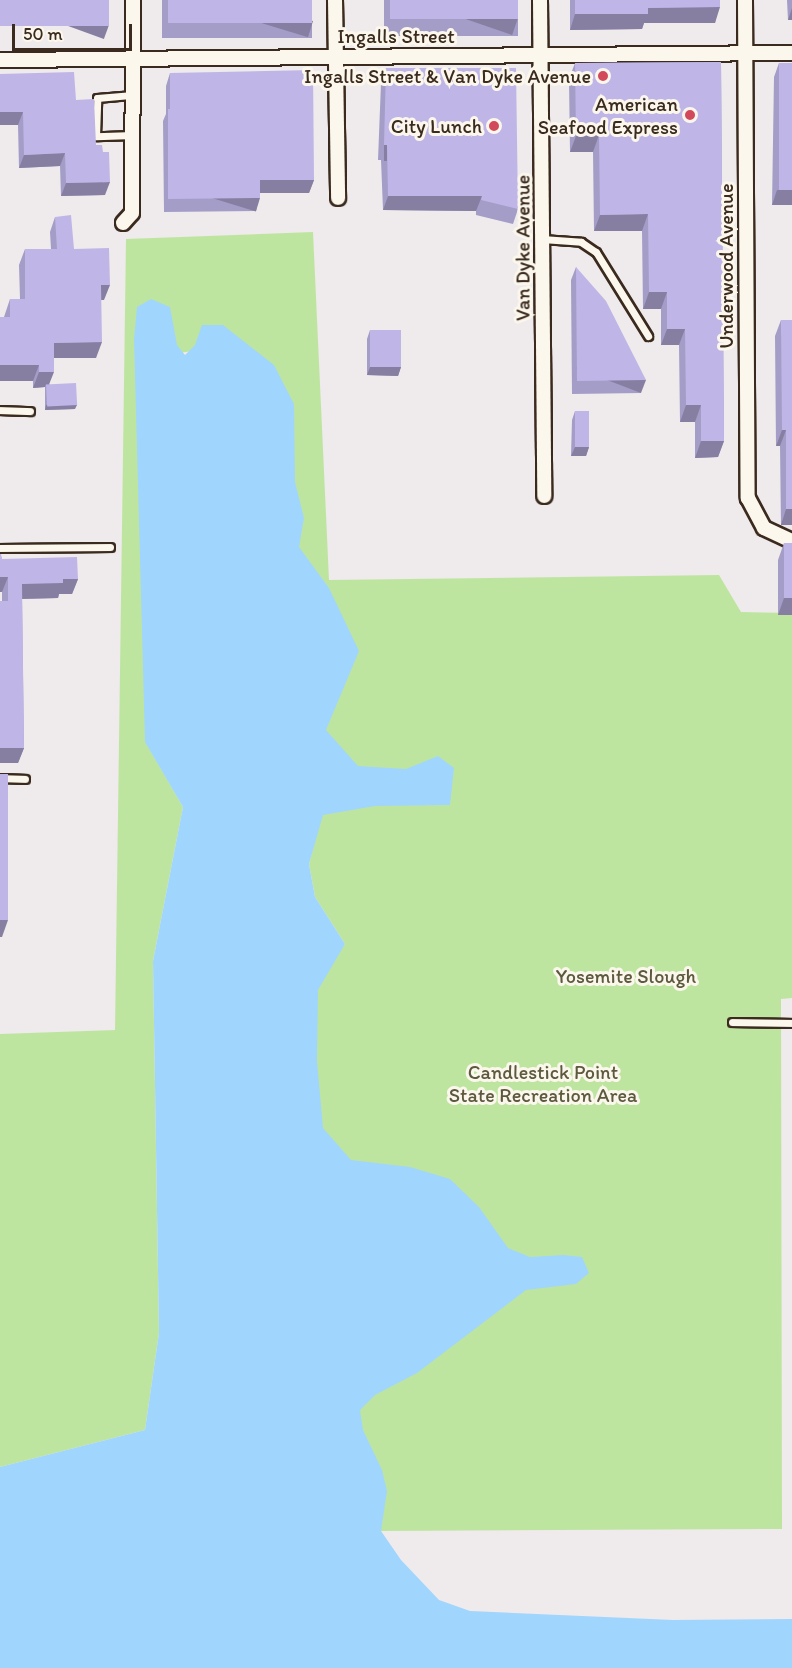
<!DOCTYPE html>
<style>
body{margin:0}
#map{position:relative;width:792px;height:1668px;overflow:hidden;background:#efeaeb;font-family:Itim,sans-serif}
div>[style]{position:absolute}
[style*='--x']{left:calc(var(--x)*1px);top:calc(var(--y)*1px);width:calc(var(--w)*1px);rotate:calc(var(--a)*1deg)}
.green>*{inset:0;background:#bee5a0}
.water>*{inset:0;background:#a0d5fe}
.roads{filter:drop-shadow(2px 0 #3b2a1e) drop-shadow(-2px 0 #3b2a1e) drop-shadow(0 2px #3b2a1e) drop-shadow(0 -2px #3b2a1e)}
.service>*{height:7px;margin:-3.5px;padding:0 3.5px;transform-origin:3.5px;border-radius:3.5px;background:#fbf7ec}
.minor>*{height:14px;margin:-7px;padding:0 7px;transform-origin:7px;border-radius:7px;background:#fbf7ec}
.wall>*{inset:0;background:#a49dc7;transform-origin:0 0}
.shaded-wall>*{inset:0;background:#867fa2;transform-origin:0 0}
.building>*{inset:0;background:#bfb6e7;transform-origin:0 0}
.dots>*{width:16px;height:16px;translate:-50% -50%;box-sizing:border-box;border:3px solid #fbf7ec;border-radius:50%}
span{translate:-50% -50%;white-space:nowrap;text-align:center;line-height:1.15;-webkit-text-stroke:6px #fbf7ec;paint-order:stroke}
.street-label{font-size:20px;color:#3b2a1e}
.poi-label{font-size:20px;color:#3b2a1e}
.right{translate:-100% -50%;text-align:right}
.park-label{font-size:20px;color:#5c593e}
.scale{position:absolute;left:12px;top:24px;width:120px;height:27px;box-sizing:border-box;border:3px solid #3b2a1e;border-top:0;padding-left:8px;font-size:18px;line-height:21px;white-space:nowrap;color:#3b2a1e;-webkit-text-stroke:4px #fbf7ec;paint-order:stroke}
</style>
<div id="map">
<div class="green">
<div style="clip-path:polygon(313px 232px,329px 580px,719px 575px,741px 612px,792px 613px,792px 998px,781px 999px,782px 1529px,381px 1531px,308px 1425px,304px 991px,345px 944px,315px 897px,309px 864px,313px 848px,202px 350px,146px 357px,145px 741px,183px 807px,153px 961px,159px 1333px,145px 1430px,0 1467px,0 1034px,115px 1030px,126px 239px)"></div>
</div>
<div class="water">
<div style="clip-path:polygon(151px 299px,170px 307px,177px 345px,185px 355px,195px 345px,202px 325px,223px 325px,274px 365px,294px 404px,295px 482px,304px 518px,299px 547px,329px 588px,359px 651px,326px 730px,358px 766px,406px 769px,438px 756px,454px 768px,450px 805px,375px 806px,323px 815px,309px 864px,315px 897px,345px 944px,318px 990px,317px 1061px,323px 1128px,351px 1160px,410px 1167px,450px 1179px,479px 1207px,508px 1248px,530px 1257px,564px 1255px,582px 1257px,589px 1273px,576px 1284px,526px 1290px,417px 1373px,375px 1395px,360px 1410px,363px 1430px,382px 1470px,387px 1491px,381px 1531px,401px 1560px,439px 1600px,470px 1611px,673px 1620px,792px 1619px,792px 1668px,0 1668px,0 1467px,145px 1430px,159px 1333px,153px 961px,183px 807px,145px 742px,134px 339px,137px 307px)"></div>
</div>
<div class="roads">
<div class="service">
<div style="--x:133;--y:135;--w:37;--a:178"></div>
<div style="--x:96;--y:136;--w:38;--a:-88"></div>
<div style="--x:97;--y:98;--w:36;--a:-5"></div>
<div style="--x:542;--y:239;--w:39;--a:4"></div>
<div style="--x:581;--y:242;--w:18;--a:34"></div>
<div style="--x:596;--y:252;--w:99;--a:58.2"></div>
<div style="--x:0;--y:410;--w:30;--a:2"></div>
<div style="--x:0;--y:548;--w:110;--a:-0.5"></div>
<div style="--x:0;--y:778;--w:25;--a:2"></div>
<div style="--x:732;--y:1022;--w:60;--a:1"></div>
</div>
<div class="minor">
<div style="--x:335;--y:0;--w:198;--a:89.1"></div>
<div style="--x:540;--y:0;--w:496;--a:89.5"></div>
<div style="--x:745;--y:0;--w:498;--a:89.7"></div>
<div style="--x:748;--y:498;--w:34;--a:62"></div>
<div style="--x:764;--y:528;--w:31;--a:25"></div>
<div style="--x:0;--y:60;--w:792;--a:-0.51"></div>
<div style="--x:123;--y:223;--w:13;--a:-48"></div>
<div style="--x:132;--y:213;--w:213;--a:-89.7"></div>
</div>
</div>
<div class="wall">
<div style="left:162px;top:0;width:150px;height:38px"></div>
<div style="left:384px;top:0;width:134px;height:36px"></div>
<div style="clip-path:polygon(570px 0,720px 0,715px 23px,644px 23px,642px 29px,570px 30px)"></div>
<div style="clip-path:polygon(787px 0,792px 0,792px 20px,788px 20px)"></div>
<div style="clip-path:polygon(721px 62px,724px 441px,718px 457px,695px 458px,695px 422px,680px 422px,679px 345px,661px 345px,661px 309px,643px 309px,642px 231px,594px 231px,593px 152px,570px 152px,569px 79px,575px 63px)"></div>
<div style="clip-path:polygon(779px 63px,792px 205px,772px 205px,774px 77px)"></div>
<div style="clip-path:polygon(386px 68px,518px 209px,513px 224px,476px 215px,476px 211px,383px 210px,381px 160px,378px 160px,381px 83px)"></div>
<div style="clip-path:polygon(170px 73px,314px 180px,309px 193px,260px 193px,256px 211px,164px 212px,163px 121px,166px 114px,166px 86px)"></div>
<div style="clip-path:polygon(0 74px,76px 100px,96px 145px,105px 195px,61px 196px,60px 166px,19px 168px,18px 125px)"></div>
<div style="clip-path:polygon(55px 217px,104px 300px,101px 300px,96px 358px,54px 358px,49px 384px,75px 409px,45px 410px,45px 387px,33px 388px,33px 381px,4px 317px,10px 299px,20px 299px,19px 265px,25px 249px,51px 249px,50px 232px)"></div>
<div style="clip-path:polygon(576px 267px,641px 393px,572px 394px,571px 280px)"></div>
<div style="clip-path:polygon(781px 320px,792px 525px,781px 525px,780px 446px,776px 446px,775px 336px)"></div>
<div style="clip-path:polygon(370px 330px,401px 367px,398px 376px,367px 375px,367px 339px)"></div>
<div style="clip-path:polygon(575px 411px,589px 447px,586px 456px,571px 456px,572px 420px)"></div>
<div style="clip-path:polygon(784px 543px,792px 543px,792px 615px,778px 615px,778px 560px)"></div>
<div style="clip-path:polygon(0 554px,2px 559px,78px 579px,72px 594px,59px 594px,58px 598px,22px 599px,24px 748px,18px 763px,2px 601px,2px 592px,0 592px)"></div>
</div>
<div class="shaded-wall">
<div style="clip-path:polygon(720px 7px,715px 23px,644px 23px,642px 29px,570px 30px,575px 14px,648px 8px)"></div>
<div style="clip-path:polygon(792px 8px,792px 20px,788px 20px)"></div>
<div style="left:518px;top:18px;width:18px;height:128px;rotate:109deg"></div>
<div style="left:313px;top:21px;width:17px;height:144px;rotate:107deg"></div>
<div style="left:109px;top:25px;width:15px;height:109px;rotate:110deg"></div>
<div style="clip-path:polygon(0 112px,23px 112px,18px 125px,0 125px)"></div>
<div style="clip-path:polygon(599px 135px,593px 152px,570px 152px,576px 136px)"></div>
<div style="left:384px;top:145px;width:3px;height:16px"></div>
<div style="clip-path:polygon(65px 153px,60px 166px,19px 168px,24px 155px)"></div>
<div style="clip-path:polygon(260px 180px,314px 180px,309px 193px,255px 193px)"></div>
<div style="clip-path:polygon(110px 182px,105px 195px,61px 196px,66px 183px)"></div>
<div style="clip-path:polygon(777px 190px,792px 190px,792px 205px,772px 205px)"></div>
<div style="clip-path:polygon(388px 196px,482px 196px,476px 211px,383px 210px)"></div>
<div style="left:260px;top:198px;width:14px;height:92px;rotate:107deg"></div>
<div style="clip-path:polygon(648px 214px,642px 231px,594px 231px,600px 215px)"></div>
<div style="clip-path:polygon(101px 285px,110px 285px,104px 300px,95px 300px)"></div>
<div style="clip-path:polygon(649px 292px,667px 292px,661px 309px,643px 309px)"></div>
<div style="clip-path:polygon(667px 329px,685px 329px,679px 345px,661px 345px)"></div>
<div style="clip-path:polygon(102px 342px,96px 358px,48px 358px,54px 343px)"></div>
<div style="clip-path:polygon(0 365px,39px 365px,33px 381px,0 381px)"></div>
<div style="clip-path:polygon(370px 367px,401px 367px,398px 376px,367px 375px)"></div>
<div style="clip-path:polygon(39px 372px,54px 372px,48px 387px,46px 384px,45px 387px,33px 388px)"></div>
<div style="left:646px;top:380px;width:14px;height:69px;rotate:111deg"></div>
<div style="clip-path:polygon(46px 405px,77px 405px,75px 409px,45px 410px)"></div>
<div style="clip-path:polygon(686px 405px,701px 405px,695px 422px,680px 422px)"></div>
<div style="clip-path:polygon(782px 430px,786px 430px,780px 446px,776px 446px)"></div>
<div style="clip-path:polygon(701px 441px,724px 441px,718px 457px,695px 458px)"></div>
<div style="clip-path:polygon(575px 447px,589px 447px,586px 456px,571px 456px)"></div>
<div style="clip-path:polygon(786px 509px,792px 509px,792px 525px,781px 525px)"></div>
<div style="clip-path:polygon(0 577px,8px 577px,2px 592px,0 592px)"></div>
<div style="clip-path:polygon(63px 579px,78px 579px,72px 594px,59px 594px,58px 598px,17px 599px,22px 584px)"></div>
<div style="clip-path:polygon(784px 598px,792px 598px,792px 615px,778px 615px)"></div>
<div style="clip-path:polygon(0 748px,24px 748px,18px 763px,0 763px)"></div>
<div style="clip-path:polygon(0 920px,8px 920px,2px 937px,0 937px)"></div>
</div>
<div class="building">
<div style="left:0;top:0;width:109px;height:26px"></div>
<div style="left:168px;top:0;width:144px;height:23px"></div>
<div style="left:390px;top:0;width:128px;height:19px"></div>
<div style="clip-path:polygon(575px 0,720px 0,720px 7px,648px 8px,648px 14px,575px 14px)"></div>
<div style="clip-path:polygon(721px 62px,724px 441px,701px 441px,701px 405px,686px 405px,685px 329px,667px 329px,667px 292px,649px 292px,648px 214px,600px 215px,599px 135px,576px 136px,575px 63px)"></div>
<div style="left:779px;top:63px;width:13px;height:127px"></div>
<div style="clip-path:polygon(386px 68px,516px 68px,518px 209px,481px 200px,482px 196px,388px 196px,387px 145px,384px 145px)"></div>
<div style="clip-path:polygon(313px 70px,314px 180px,260px 180px,260px 198px,168px 199px,168px 109px,170px 109px,170px 73px)"></div>
<div style="clip-path:polygon(74px 72px,76px 100px,94px 99px,96px 145px,102px 145px,103px 152px,109px 152px,110px 182px,66px 183px,65px 153px,24px 155px,23px 112px,0 112px,0 74px)"></div>
<div style="clip-path:polygon(71px 215px,74px 249px,109px 248px,110px 285px,101px 285px,102px 342px,54px 343px,54px 372px,39px 372px,39px 365px,0 365px,0 317px,10px 317px,10px 299px,25px 299px,25px 249px,57px 249px,55px 217px)"></div>
<div style="clip-path:polygon(576px 267px,606px 301px,646px 380px,577px 381px)"></div>
<div style="clip-path:polygon(781px 320px,792px 320px,792px 509px,786px 509px,786px 430px,782px 430px)"></div>
<div style="left:370px;top:330px;width:31px;height:37px"></div>
<div style="left:76px;top:383px;width:22px;height:30px;rotate:87deg"></div>
<div style="left:575px;top:411px;width:14px;height:36px"></div>
<div style="left:784px;top:543px;width:8px;height:55px"></div>
<div style="clip-path:polygon(0 554px,1px 554px,2px 559px,77px 557px,78px 579px,63px 579px,63px 583px,22px 584px,24px 748px,0 748px,0 601px,8px 601px,8px 577px,0 577px)"></div>
<div style="left:0;top:774px;width:8px;height:146px"></div>
</div>
<div class="dots">
<div style="left:603px;top:76px;background:#d1495b"></div>
<div style="left:690px;top:115px;background:#d1495b"></div>
<div style="left:494px;top:126px;background:#d1495b"></div>
</div>
<div class="street-label">
<span style="left:396px;top:36px">Ingalls Street</span>
<span style="left:523px;top:248px;rotate:-90deg">Van Dyke Avenue</span>
<span style="left:726px;top:266px;rotate:-90deg">Underwood Avenue</span>
</div>
<div class="poi-label">
<span class="right" style="left:591px;top:76px">Ingalls Street &amp; Van Dyke Avenue</span>
<span class="right" style="left:678px;top:116px">American<br>Seafood Express</span>
<span class="right" style="left:482px;top:126px">City Lunch</span>
</div>
<div class="park-label">
<span style="left:626px;top:976px">Yosemite Slough</span>
<span style="left:543px;top:1084px">Candlestick Point<br>State Recreation Area</span>
</div>
<div class="scale">50 m</div>
</div>
